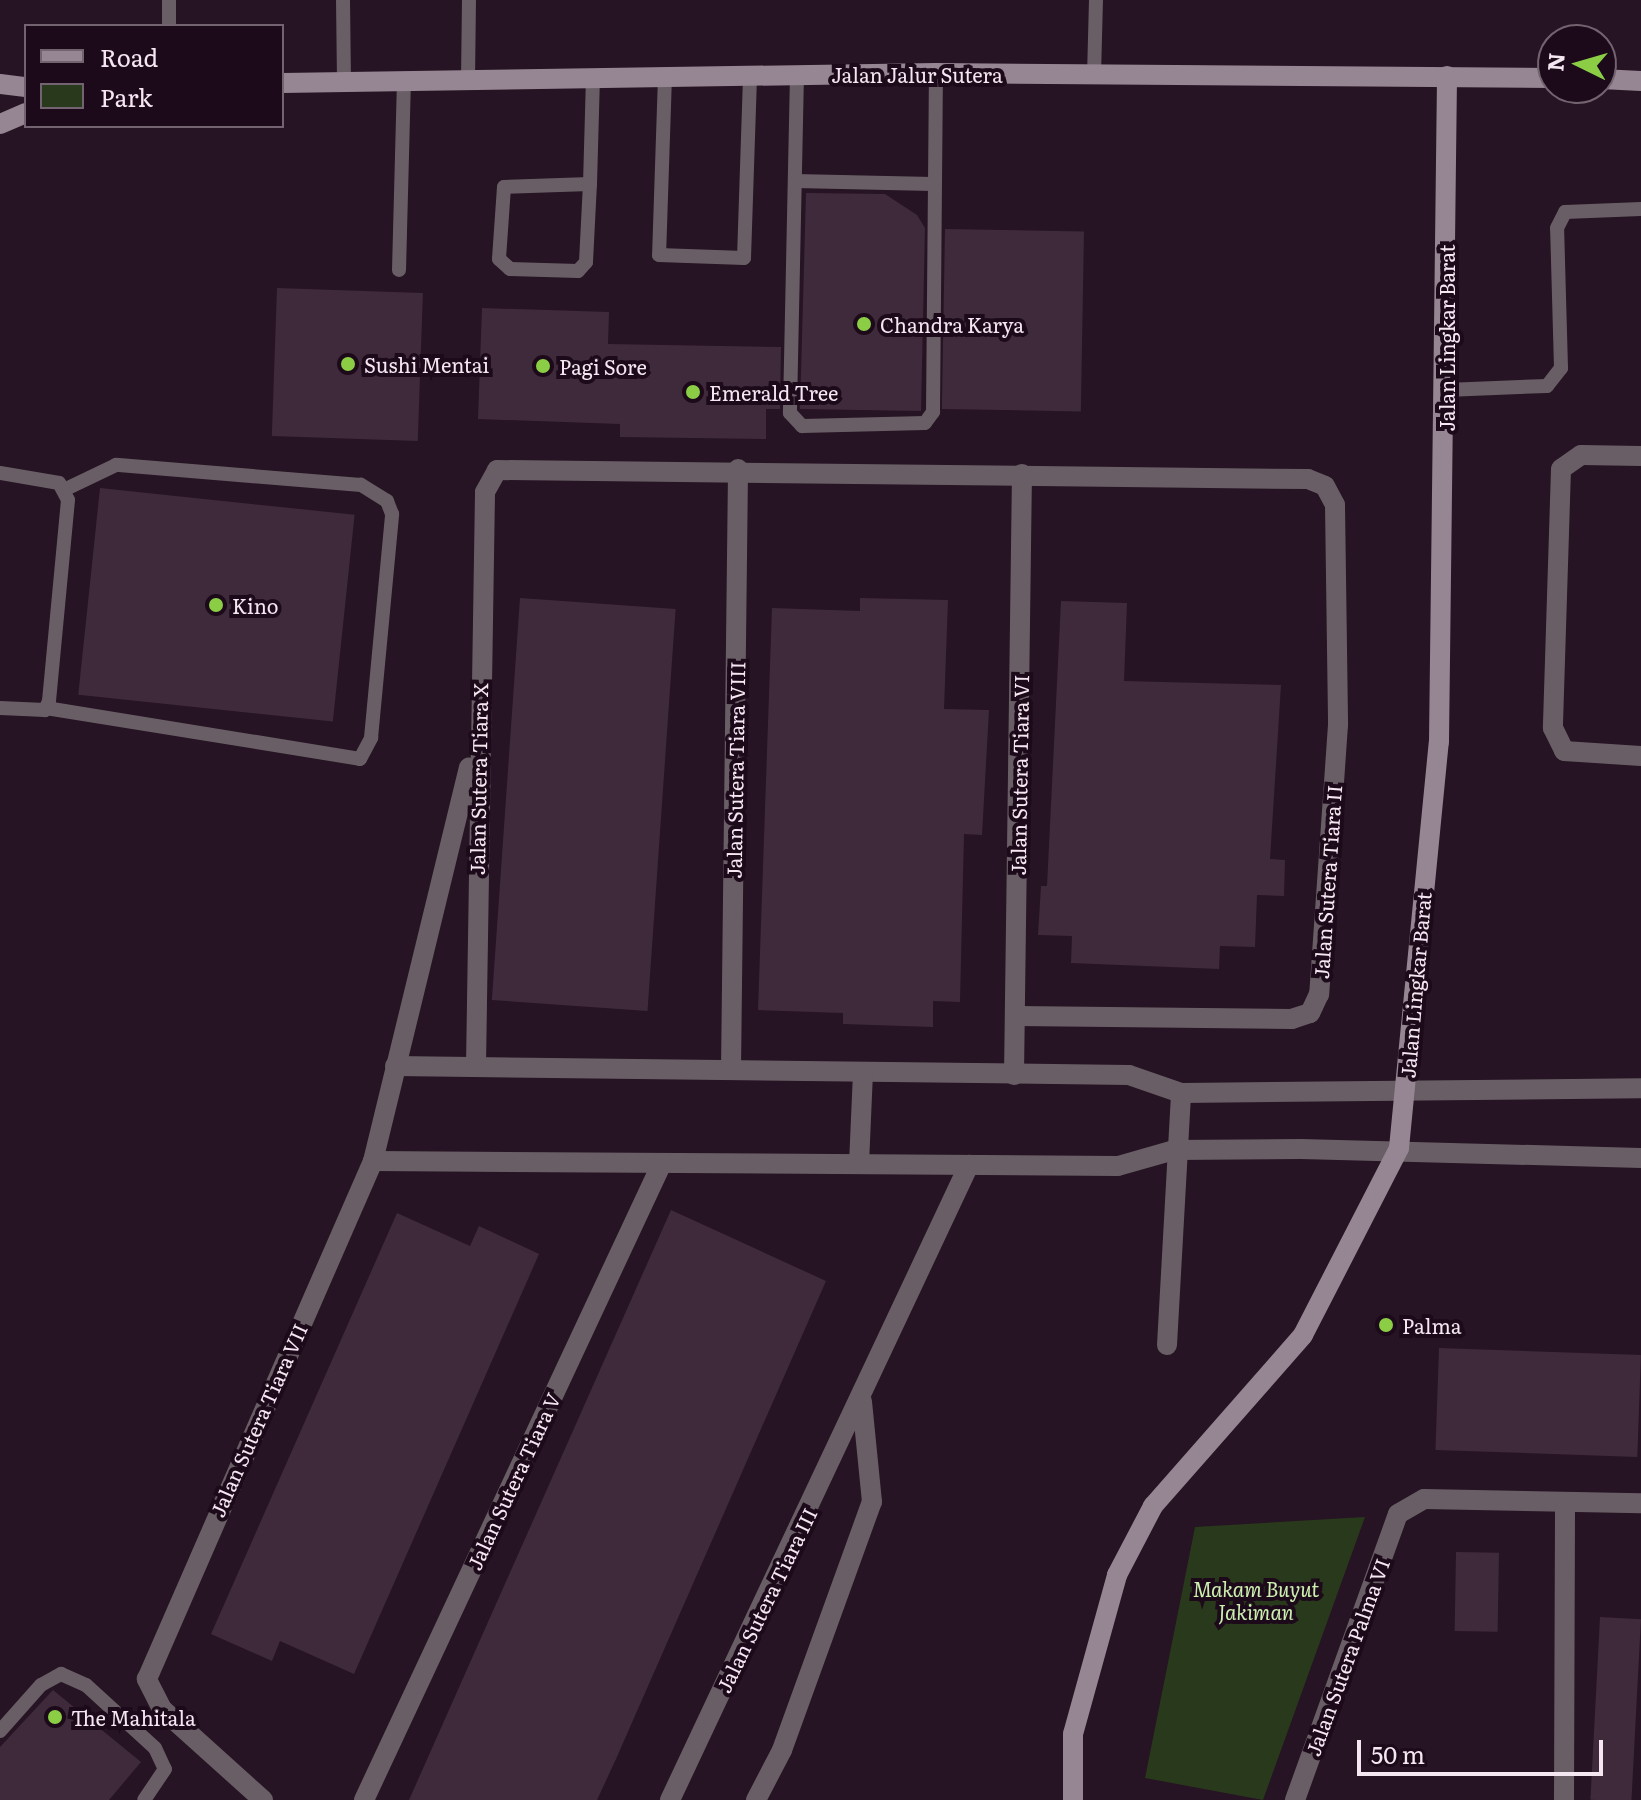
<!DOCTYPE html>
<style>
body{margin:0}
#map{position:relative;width:1641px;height:1800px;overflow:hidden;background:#261323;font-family:Literata,serif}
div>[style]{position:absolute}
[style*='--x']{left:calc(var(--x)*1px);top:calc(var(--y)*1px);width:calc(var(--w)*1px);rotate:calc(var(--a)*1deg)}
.green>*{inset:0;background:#29391c}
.building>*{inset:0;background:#3f2a3b;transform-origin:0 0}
.lane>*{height:14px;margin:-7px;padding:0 7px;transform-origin:7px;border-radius:7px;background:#695e66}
.street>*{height:20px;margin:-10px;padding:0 10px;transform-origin:10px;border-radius:10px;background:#695e66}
.secondary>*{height:20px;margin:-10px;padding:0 10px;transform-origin:10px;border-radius:10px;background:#968592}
.dots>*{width:22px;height:22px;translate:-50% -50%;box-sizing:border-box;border:4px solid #1c0a1a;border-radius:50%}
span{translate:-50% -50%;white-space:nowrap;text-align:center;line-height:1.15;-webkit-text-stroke:8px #1c0a1a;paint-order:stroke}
.street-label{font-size:20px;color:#f5e7f2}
.poi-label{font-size:20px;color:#f5e7f2}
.left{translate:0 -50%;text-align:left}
.park-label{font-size:20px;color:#cdf0b1;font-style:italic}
.legend{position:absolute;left:24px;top:24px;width:260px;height:104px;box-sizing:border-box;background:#1c0a1a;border:2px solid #736270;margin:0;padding:10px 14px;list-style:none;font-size:24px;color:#f5e7f2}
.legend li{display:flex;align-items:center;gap:16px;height:40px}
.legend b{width:40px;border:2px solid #736270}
.north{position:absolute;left:1537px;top:24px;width:80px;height:80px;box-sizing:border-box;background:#1c0a1a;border:2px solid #736270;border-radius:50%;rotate:275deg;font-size:22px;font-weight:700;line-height:32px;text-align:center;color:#f5e7f2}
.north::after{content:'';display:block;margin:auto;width:28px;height:36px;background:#8bce46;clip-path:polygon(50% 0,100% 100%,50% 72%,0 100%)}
.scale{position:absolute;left:1357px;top:1740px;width:246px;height:36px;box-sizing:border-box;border:4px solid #f5e7f2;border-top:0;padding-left:10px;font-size:24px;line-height:28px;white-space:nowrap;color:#f5e7f2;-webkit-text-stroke:6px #1c0a1a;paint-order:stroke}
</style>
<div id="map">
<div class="green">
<div style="clip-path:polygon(1365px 1517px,1263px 1800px,1145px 1778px,1195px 1527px)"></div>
</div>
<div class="building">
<div style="clip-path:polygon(806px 193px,885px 194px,917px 215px,925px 228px,921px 411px,800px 409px)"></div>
<div style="left:945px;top:229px;width:139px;height:180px;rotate:1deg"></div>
<div style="left:277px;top:288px;width:146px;height:148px;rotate:2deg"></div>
<div style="clip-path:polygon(482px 308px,609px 312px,608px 344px,781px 347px,780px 409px,766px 409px,766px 439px,620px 437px,620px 424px,478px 419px)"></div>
<div style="left:100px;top:488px;width:256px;height:208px;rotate:6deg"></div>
<div style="left:520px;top:598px;width:156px;height:403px;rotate:4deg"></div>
<div style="clip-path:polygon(860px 598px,948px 600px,944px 709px,989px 710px,982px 835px,964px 834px,960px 1002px,933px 1001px,933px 1027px,843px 1024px,843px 1013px,758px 1010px,772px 608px,860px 611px)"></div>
<div style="clip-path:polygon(1061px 601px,1127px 603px,1124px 681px,1281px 685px,1270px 859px,1285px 860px,1284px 896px,1257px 895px,1255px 947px,1220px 946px,1219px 969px,1071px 963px,1072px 936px,1038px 935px,1041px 886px,1047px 886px)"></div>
<div style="clip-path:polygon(671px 1210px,826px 1281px,616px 1759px,597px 1800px,409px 1800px)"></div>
<div style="clip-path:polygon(397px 1213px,470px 1246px,479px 1226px,539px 1254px,354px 1674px,280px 1641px,272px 1661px,211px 1634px)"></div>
<div style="left:1439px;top:1348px;width:202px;height:102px;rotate:2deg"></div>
<div style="left:1456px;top:1552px;width:43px;height:79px;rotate:1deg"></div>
<div style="left:1600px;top:1617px;width:41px;height:183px;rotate:3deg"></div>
<div style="clip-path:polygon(53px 1690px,141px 1762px,109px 1800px,0 1800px,0 1747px)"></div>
</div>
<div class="lane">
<div style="--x:169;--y:0;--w:26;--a:90"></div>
<div style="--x:343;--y:0;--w:82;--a:89.3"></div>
<div style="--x:797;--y:74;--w:339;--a:91.2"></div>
<div style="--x:790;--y:413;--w:18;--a:47"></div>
<div style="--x:802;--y:426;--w:123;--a:-1.4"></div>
<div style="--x:925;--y:423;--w:14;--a:-54"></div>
<div style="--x:933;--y:412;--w:339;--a:-89.5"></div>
<div style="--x:665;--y:76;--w:179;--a:91.9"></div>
<div style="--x:659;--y:255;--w:85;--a:2"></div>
<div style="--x:744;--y:258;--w:184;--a:-88.1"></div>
<div style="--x:1094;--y:76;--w:76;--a:-88.5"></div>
<div style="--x:468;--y:80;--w:80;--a:-89.3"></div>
<div style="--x:795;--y:181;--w:138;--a:1.2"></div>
<div style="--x:590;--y:184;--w:86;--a:178"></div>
<div style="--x:504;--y:187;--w:72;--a:94"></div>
<div style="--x:499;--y:259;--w:15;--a:42"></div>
<div style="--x:510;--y:269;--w:68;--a:1.7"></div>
<div style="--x:578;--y:271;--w:12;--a:-48"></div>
<div style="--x:586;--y:262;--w:78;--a:-87.1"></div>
<div style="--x:590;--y:184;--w:108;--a:-88.4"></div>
<div style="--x:399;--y:270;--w:189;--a:-88.5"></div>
<div style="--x:1446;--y:390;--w:101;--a:-2.3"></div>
<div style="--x:1547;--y:386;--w:23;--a:-52"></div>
<div style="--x:1561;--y:368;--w:140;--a:-91.6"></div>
<div style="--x:1557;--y:228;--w:18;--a:-63"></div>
<div style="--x:1565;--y:212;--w:76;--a:-2.3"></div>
<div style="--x:0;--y:473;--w:60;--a:9.6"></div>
<div style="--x:59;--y:483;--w:19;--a:62"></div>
<div style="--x:68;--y:500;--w:202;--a:95.4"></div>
<div style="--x:49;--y:701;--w:10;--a:114"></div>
<div style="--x:45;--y:710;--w:45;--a:-177.5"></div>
<div style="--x:46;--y:708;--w:318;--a:9.2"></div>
<div style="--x:360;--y:759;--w:24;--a:-62"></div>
<div style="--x:371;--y:738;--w:225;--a:-84.6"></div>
<div style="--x:392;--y:514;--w:14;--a:-111"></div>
<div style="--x:387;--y:501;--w:31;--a:-148"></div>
<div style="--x:361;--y:485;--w:246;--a:-175.3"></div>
<div style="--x:116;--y:465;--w:55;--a:154.4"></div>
<div style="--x:0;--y:1731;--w:62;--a:-48.3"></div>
<div style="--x:41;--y:1685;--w:23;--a:-29"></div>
<div style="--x:61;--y:1674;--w:27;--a:24"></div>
<div style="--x:86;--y:1685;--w:93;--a:42.4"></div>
<div style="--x:155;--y:1748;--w:23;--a:65"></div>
<div style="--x:165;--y:1769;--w:37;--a:124"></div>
</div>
<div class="street">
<div style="--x:1641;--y:456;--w:60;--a:-179"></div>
<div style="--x:1581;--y:455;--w:24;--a:145"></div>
<div style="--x:1561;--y:469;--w:259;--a:91.8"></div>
<div style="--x:1553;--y:728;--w:25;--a:64"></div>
<div style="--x:1564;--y:751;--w:77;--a:3.7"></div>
<div style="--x:395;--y:1066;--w:734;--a:0.7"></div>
<div style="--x:1129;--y:1075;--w:55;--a:19.1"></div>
<div style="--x:1181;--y:1093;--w:460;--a:-0.6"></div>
<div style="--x:476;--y:1066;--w:574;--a:-89.1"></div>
<div style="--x:485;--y:492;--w:25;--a:-61"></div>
<div style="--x:497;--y:470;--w:811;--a:0.64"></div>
<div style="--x:1308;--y:479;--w:18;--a:22"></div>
<div style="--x:1325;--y:486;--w:21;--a:62"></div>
<div style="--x:1335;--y:505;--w:220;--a:89.2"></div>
<div style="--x:1338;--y:725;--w:270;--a:94"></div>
<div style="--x:1319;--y:994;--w:21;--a:115"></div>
<div style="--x:1310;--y:1013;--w:19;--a:162"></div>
<div style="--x:1292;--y:1019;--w:275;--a:-179.4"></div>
<div style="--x:731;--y:1070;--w:601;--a:-89.33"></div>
<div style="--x:1014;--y:1075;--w:601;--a:-89.24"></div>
<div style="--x:373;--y:1161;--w:745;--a:0.38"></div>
<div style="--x:1118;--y:1166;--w:58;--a:-15.9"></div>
<div style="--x:1174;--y:1150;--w:127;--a:-0.5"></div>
<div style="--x:1301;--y:1149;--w:340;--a:1.5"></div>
<div style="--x:859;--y:1164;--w:91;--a:-87.5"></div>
<div style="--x:1167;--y:1345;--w:252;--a:-86.8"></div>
<div style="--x:263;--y:1800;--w:136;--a:-138"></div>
<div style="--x:162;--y:1709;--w:34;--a:-117"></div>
<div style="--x:147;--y:1679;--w:565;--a:-66.43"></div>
<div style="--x:373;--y:1161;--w:405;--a:-76.3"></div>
<div style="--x:364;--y:1800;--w:703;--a:-64.93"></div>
<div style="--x:670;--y:1800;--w:702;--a:-64.79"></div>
<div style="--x:756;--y:1800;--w:56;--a:-62.5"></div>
<div style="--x:782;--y:1750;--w:264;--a:-70.1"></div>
<div style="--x:872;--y:1502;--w:101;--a:-95.7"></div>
<div style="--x:1295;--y:1800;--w:304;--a:-70.2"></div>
<div style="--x:1398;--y:1514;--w:30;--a:-30"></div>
<div style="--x:1424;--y:1499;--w:217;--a:1.1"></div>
<div style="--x:1564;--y:1800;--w:298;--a:-89.8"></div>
</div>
<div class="secondary">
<div style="--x:1601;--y:79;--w:40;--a:2.9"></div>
<div style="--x:282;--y:83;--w:654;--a:-0.88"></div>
<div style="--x:936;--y:73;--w:617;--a:0.46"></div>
<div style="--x:0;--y:84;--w:26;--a:7"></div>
<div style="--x:0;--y:124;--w:28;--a:-23"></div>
<div style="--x:1073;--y:1800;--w:66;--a:-90"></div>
<div style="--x:1073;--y:1734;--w:165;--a:-74.5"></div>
<div style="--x:1117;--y:1575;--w:78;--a:-62.4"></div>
<div style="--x:1153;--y:1506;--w:227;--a:-48.7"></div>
<div style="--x:1303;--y:1335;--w:210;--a:-62.8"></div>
<div style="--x:1399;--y:1148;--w:408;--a:-84.4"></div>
<div style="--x:1439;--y:742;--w:666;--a:-89.31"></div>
</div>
<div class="dots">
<div style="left:864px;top:324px;background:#8bce46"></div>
<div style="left:348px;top:364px;background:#8bce46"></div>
<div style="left:543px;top:366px;background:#8bce46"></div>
<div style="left:693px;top:392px;background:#8bce46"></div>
<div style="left:216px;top:605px;background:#8bce46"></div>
<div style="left:1386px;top:1325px;background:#8bce46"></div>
<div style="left:55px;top:1717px;background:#8bce46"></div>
</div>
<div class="street-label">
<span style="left:917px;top:74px">Jalan Jalur Sutera</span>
<span style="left:1446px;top:338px;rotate:-90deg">Jalan Lingkar Barat</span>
<span style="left:735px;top:770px;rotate:-89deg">Jalan Sutera Tiara VIII</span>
<span style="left:1019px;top:775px;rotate:-89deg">Jalan Sutera Tiara VI</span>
<span style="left:478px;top:779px;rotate:-89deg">Jalan Sutera Tiara X</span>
<span style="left:1327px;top:882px;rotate:-86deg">Jalan Sutera Tiara II</span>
<span style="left:1415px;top:985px;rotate:-85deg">Jalan Lingkar Barat</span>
<span style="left:258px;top:1420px;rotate:-66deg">Jalan Sutera Tiara VII</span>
<span style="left:513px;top:1481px;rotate:-65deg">Jalan Sutera Tiara V</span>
<span style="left:766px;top:1600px;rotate:-64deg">Jalan Sutera Tiara III</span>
<span style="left:1347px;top:1657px;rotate:-70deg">Jalan Sutera Palma VI</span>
</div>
<div class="poi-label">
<span class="left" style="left:880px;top:324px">Chandra Karya</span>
<span class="left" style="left:364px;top:364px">Sushi Mentai</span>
<span class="left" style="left:559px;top:366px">Pagi Sore</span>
<span class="left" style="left:709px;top:392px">Emerald Tree</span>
<span class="left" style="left:232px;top:605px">Kino</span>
<span class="left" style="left:1402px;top:1325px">Palma</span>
<span class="left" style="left:71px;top:1717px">The Mahitala</span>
</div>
<div class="park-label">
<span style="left:1256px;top:1600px">Makam Buyut<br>Jakiman</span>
</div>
<ul class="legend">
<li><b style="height:10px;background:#968592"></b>Road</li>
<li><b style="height:22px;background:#29391c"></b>Park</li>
</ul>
<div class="north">N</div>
<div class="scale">50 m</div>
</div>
